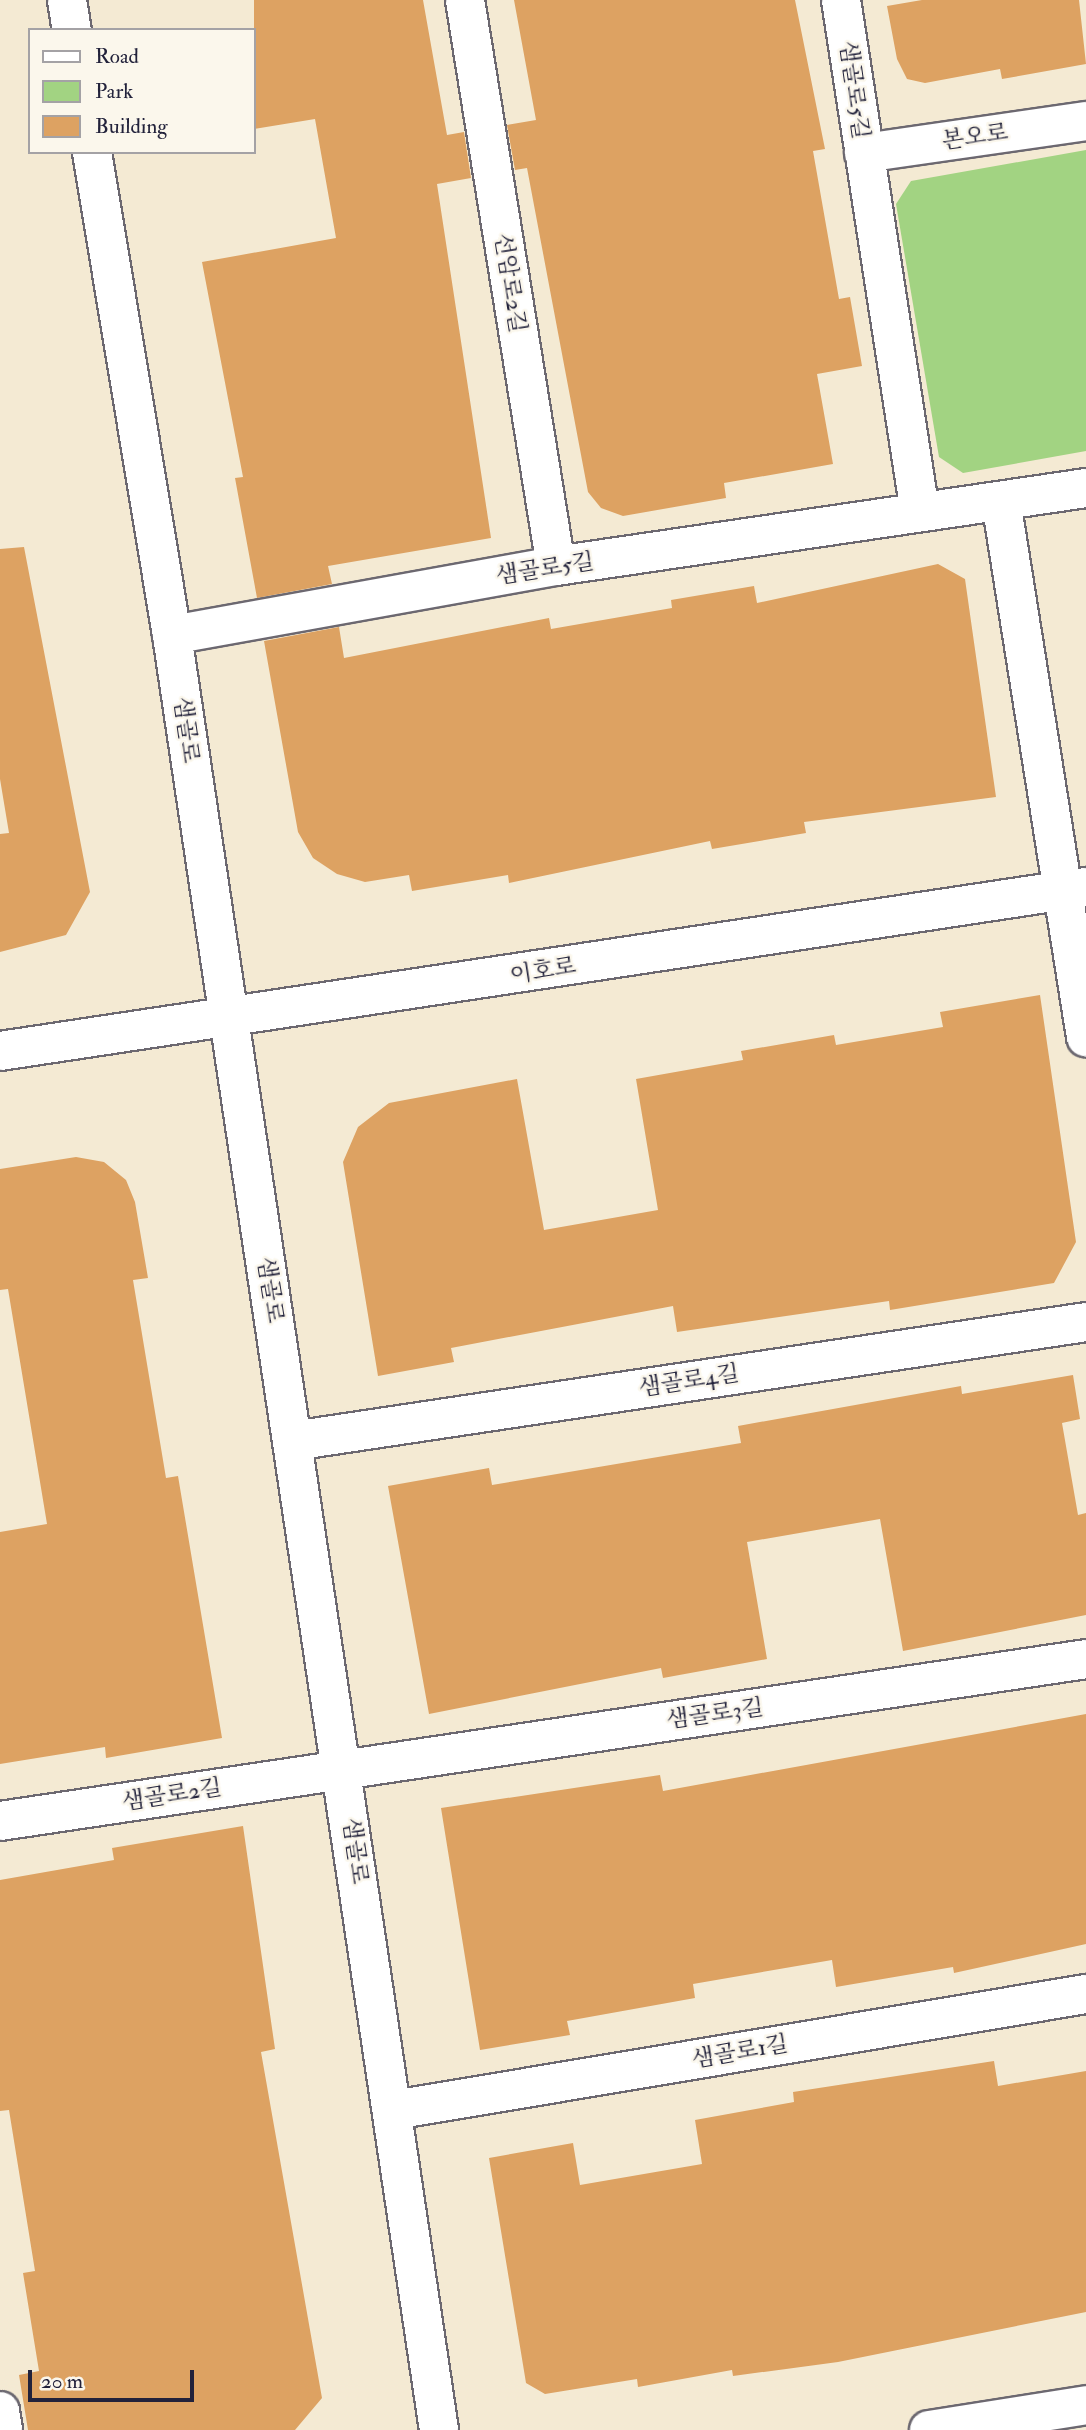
<!DOCTYPE html>
<meta charset="utf-8">
<style>
body{margin:0}
#map{position:relative;width:1086px;height:2430px;overflow:hidden;background:#f4ead3;font-family:"IM FELL Double Pica","Noto Serif KR",serif}
div>[style]{position:absolute}
[style*='--x']{left:calc(var(--x)*1px);top:calc(var(--y)*1px);width:calc(var(--w)*1px);rotate:calc(var(--a)*1deg)}
.green>*{inset:0;background:#a2d382}
.building>*{inset:0;background:#dda262}
.roads{filter:drop-shadow(2px 0 #6c6870) drop-shadow(-2px 0 #6c6870) drop-shadow(0 2px #6c6870) drop-shadow(0 -2px #6c6870)}
.minor>*{height:38px;margin:-19px;padding:0 19px;transform-origin:19px;border-radius:19px;background:#fff}
span{translate:-50% -50%;white-space:nowrap;text-align:center;line-height:1.15;-webkit-text-stroke:5px #fbf7ec;paint-order:stroke}
.street-label{font-size:23px;color:#22223b}
.legend{position:absolute;left:28px;top:28px;width:228px;height:126px;box-sizing:border-box;background:#fbf7ec;border:2px solid #a4a2a5;margin:0;padding:9px 12px;list-style:none;font-size:21px;color:#22223b}
.legend li{display:flex;align-items:center;gap:14px;height:35px}
.legend b{width:35px;border:2px solid #a4a2a5}
.scale{position:absolute;left:28px;top:2370px;width:166px;height:32px;box-sizing:border-box;border:4px solid #22223b;border-top:0;padding-left:9px;font-size:21px;line-height:24px;white-space:nowrap;color:#22223b;-webkit-text-stroke:5px #fbf7ec;paint-order:stroke}
</style>
<div id="map">
<div class="green">
<div style="clip-path:polygon(1086px 150px,1086px 451px,963px 473px,939px 457px,896px 204px,911px 181px)"></div>
</div>
<div class="building">
<div style="clip-path:polygon(254px 0,423px 0,447px 135px,464px 132px,471px 178px,437px 184px,491px 538px,328px 566px,332px 584px,257px 598px,235px 478px,243px 477px,202px 262px,336px 238px,315px 119px,254px 129px)"></div>
<div style="clip-path:polygon(514px 0,795px 0,825px 149px,813px 151px,839px 299px,850px 297px,862px 366px,817px 374px,833px 464px,724px 483px,726px 498px,623px 516px,601px 508px,588px 492px,527px 168px,515px 170px,507px 125px,536px 120px)"></div>
<div style="clip-path:polygon(922px 0,1079px 0,1086px 64px,1002px 79px,1000px 69px,925px 83px,907px 79px,897px 59px,887px 6px)"></div>
<div style="clip-path:polygon(24px 547px,90px 892px,66px 935px,0 952px,0 834px,9px 833px,0 779px,0 549px)"></div>
<div style="clip-path:polygon(938px 564px,965px 579px,996px 797px,804px 822px,806px 833px,712px 849px,710px 841px,509px 883px,508px 875px,412px 891px,409px 875px,365px 882px,337px 874px,313px 858px,298px 832px,264px 641px,339px 627px,344px 658px,549px 618px,551px 629px,672px 608px,671px 600px,754px 586px,757px 603px)"></div>
<div style="clip-path:polygon(1040px 995px,1076px 1242px,1054px 1283px,890px 1310px,889px 1301px,677px 1332px,673px 1306px,451px 1348px,454px 1362px,378px 1376px,343px 1162px,358px 1127px,389px 1103px,517px 1079px,544px 1230px,658px 1210px,636px 1079px,743px 1060px,741px 1051px,834px 1035px,836px 1045px,943px 1027px,940px 1012px)"></div>
<div style="clip-path:polygon(76px 1157px,104px 1162px,126px 1180px,135px 1202px,148px 1278px,133px 1280px,166px 1478px,178px 1476px,222px 1738px,106px 1758px,105px 1747px,0 1764px,0 1532px,47px 1524px,8px 1289px,0 1290px,0 1169px)"></div>
<div style="clip-path:polygon(1073px 1375px,1080px 1419px,1062px 1423px,1078px 1515px,1086px 1513px,1086px 1615px,903px 1651px,880px 1519px,747px 1542px,767px 1659px,663px 1678px,661px 1668px,429px 1714px,388px 1486px,489px 1468px,492px 1485px,741px 1443px,738px 1426px,961px 1386px,962px 1394px)"></div>
<div style="clip-path:polygon(1086px 1714px,1086px 1944px,954px 1973px,953px 1967px,836px 1987px,832px 1960px,693px 1984px,695px 1998px,567px 2021px,570px 2035px,480px 2050px,441px 1808px,660px 1775px,663px 1791px)"></div>
<div style="clip-path:polygon(243px 1826px,275px 2049px,261px 2052px,322px 2398px,295px 2430px,28px 2430px,19px 2375px,39px 2371px,23px 2273px,35px 2271px,9px 2110px,0 2111px,0 1880px,114px 1860px,112px 1848px)"></div>
<div style="clip-path:polygon(994px 2061px,998px 2086px,1086px 2071px,1086px 2312px,838px 2362px,733px 2376px,732px 2370px,638px 2387px,637px 2379px,545px 2394px,526px 2383px,489px 2158px,573px 2143px,580px 2185px,702px 2164px,695px 2120px,794px 2102px,793px 2092px)"></div>
</div>
<div class="roads">
<div class="minor">
<div style="--x:67;--y:0;--w:30;--a:81"></div>
<div style="--x:465;--y:0;--w:573;--a:80.87"></div>
<div style="--x:841;--y:0;--w:518;--a:81.23"></div>
<div style="--x:92;--y:152;--w:490;--a:80.6"></div>
<div style="--x:172;--y:635;--w:1815;--a:81.54"></div>
<div style="--x:864;--y:153;--w:224;--a:-8.2"></div>
<div style="--x:1001;--y:501;--w:543;--a:80.99"></div>
<div style="--x:172;--y:635;--w:390;--a:-10.2"></div>
<div style="--x:556;--y:566;--w:536;--a:-8.37"></div>
<div style="--x:0;--y:1051;--w:1098;--a:-8.59"></div>
<div style="--x:293;--y:1441;--w:802;--a:-8.53"></div>
<div style="--x:0;--y:1821;--w:1098;--a:-8.48"></div>
<div style="--x:394;--y:2110;--w:702;--a:-9.52"></div>
<div style="--x:0;--y:2411;--w:19;--a:81"></div>
<div style="--x:929;--y:2430;--w:159;--a:-9"></div>
</div>
</div>
<div class="street-label">
<span style="left:854px;top:90px;rotate:82deg">샘골로5길</span>
<span style="left:975px;top:137px;rotate:-8deg">본오로</span>
<span style="left:510px;top:283px;rotate:81deg">선암로2길</span>
<span style="left:545px;top:569px;rotate:-9deg">샘골로5길</span>
<span style="left:186px;top:730px;rotate:82deg">샘골로</span>
<span style="left:543px;top:971px;rotate:-9deg">이호로</span>
<span style="left:270px;top:1290px;rotate:81deg">샘골로</span>
<span style="left:689px;top:1381px;rotate:-9deg">샘골로4길</span>
<span style="left:715px;top:1714px;rotate:-8deg">샘골로3길</span>
<span style="left:172px;top:1795px;rotate:-9deg">샘골로2길</span>
<span style="left:355px;top:1851px;rotate:82deg">샘골로</span>
<span style="left:740px;top:2052px;rotate:-10deg">샘골로1길</span>
</div>
<ul class="legend">
<li><b style="height:9px;background:#fff"></b>Road</li>
<li><b style="height:19px;background:#a2d382"></b>Park</li>
<li><b style="height:19px;background:#dda262"></b>Building</li>
</ul>
<div class="scale">20 m</div>
</div>
